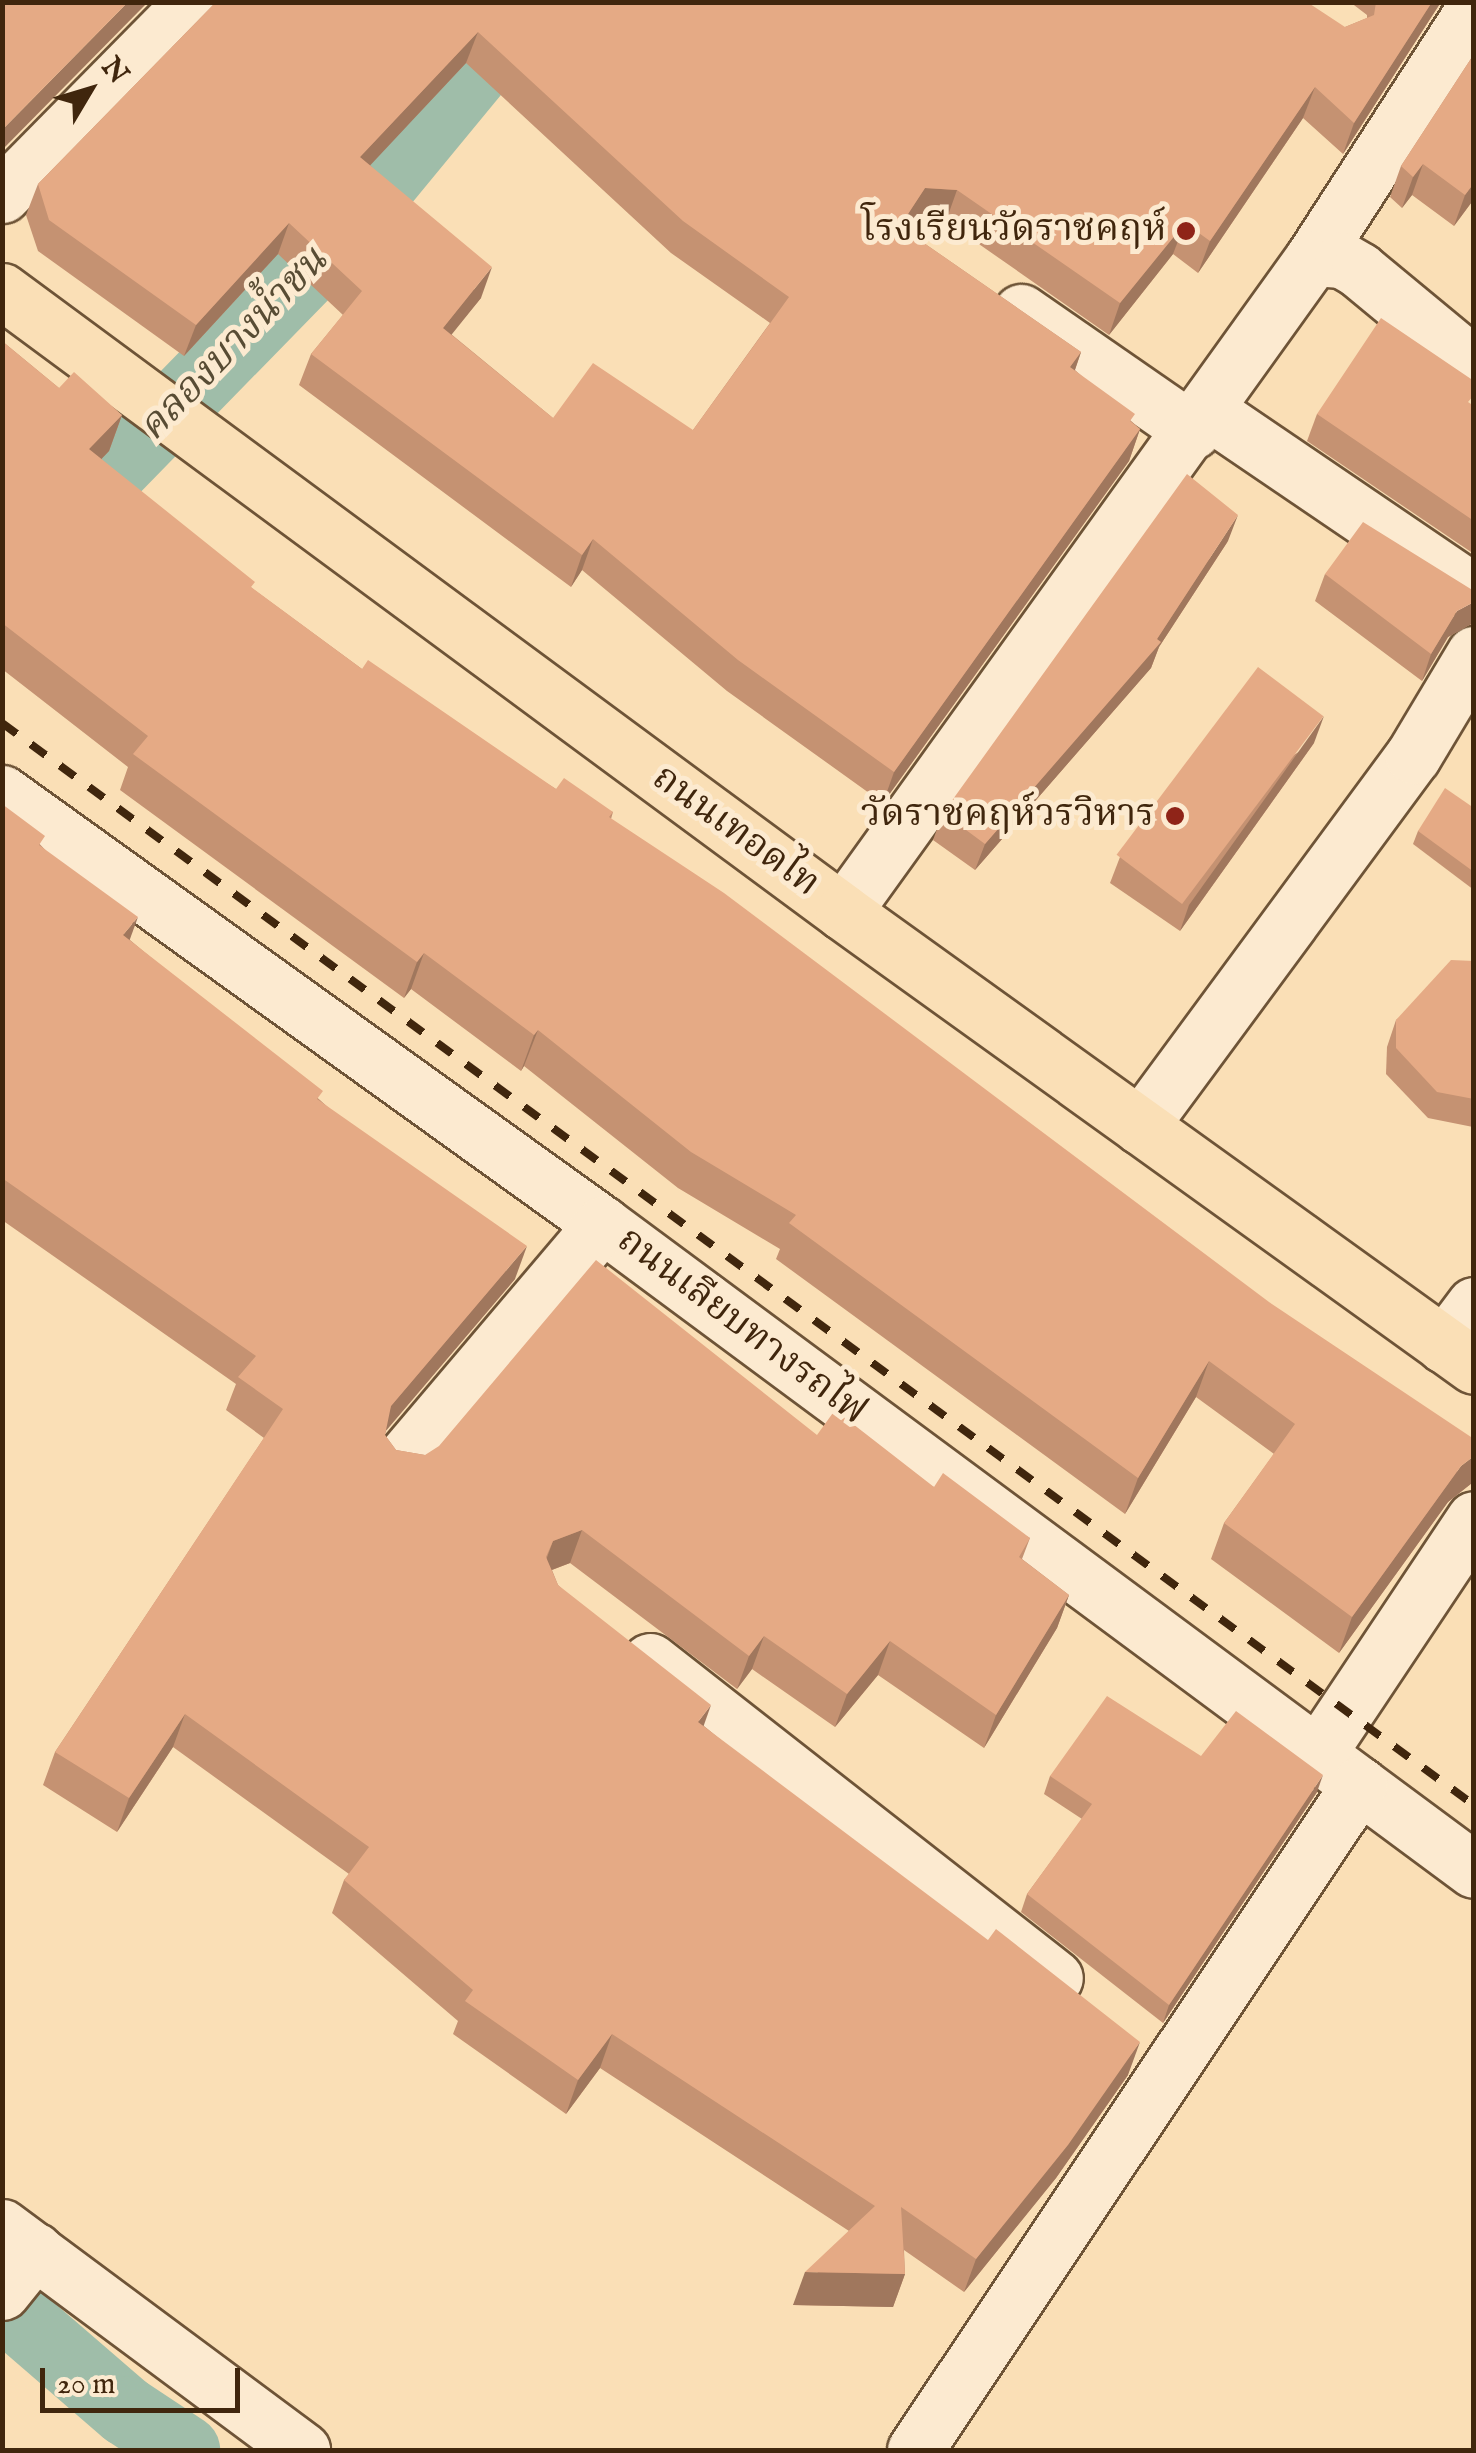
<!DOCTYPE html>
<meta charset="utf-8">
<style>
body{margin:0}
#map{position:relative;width:1476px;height:2453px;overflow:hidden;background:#fadfb6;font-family:"IM FELL English","Noto Serif Thai",serif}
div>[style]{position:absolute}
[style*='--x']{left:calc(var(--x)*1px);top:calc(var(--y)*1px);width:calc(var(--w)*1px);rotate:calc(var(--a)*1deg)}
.canal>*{height:70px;margin:-35px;padding:0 35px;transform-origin:35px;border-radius:35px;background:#9fbda9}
.roads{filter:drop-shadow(2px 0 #6e5437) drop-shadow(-2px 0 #6e5437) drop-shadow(0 2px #6e5437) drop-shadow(0 -2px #6e5437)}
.minor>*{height:55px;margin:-27.5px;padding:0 27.5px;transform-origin:27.5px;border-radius:27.5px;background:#fcead0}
.major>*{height:55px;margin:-27.5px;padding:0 27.5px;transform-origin:27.5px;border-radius:27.5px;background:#fadfb6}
.rail>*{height:8px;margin-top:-4px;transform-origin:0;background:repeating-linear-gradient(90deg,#40260d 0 18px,transparent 0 36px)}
.wall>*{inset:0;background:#c59272}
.shaded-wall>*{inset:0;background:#a0775d}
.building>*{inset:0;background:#e5aa85;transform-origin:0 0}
.dots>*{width:28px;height:28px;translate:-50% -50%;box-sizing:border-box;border:5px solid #fcead0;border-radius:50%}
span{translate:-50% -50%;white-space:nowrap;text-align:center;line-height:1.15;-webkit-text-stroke:10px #fcead0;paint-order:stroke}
.poi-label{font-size:38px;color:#40260d}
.right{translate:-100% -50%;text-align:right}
.street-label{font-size:38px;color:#40260d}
.water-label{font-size:40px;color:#584c34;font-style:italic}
.frame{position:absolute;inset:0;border:5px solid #40260d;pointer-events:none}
.north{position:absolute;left:40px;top:40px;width:100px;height:100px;-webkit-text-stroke:8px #fcead0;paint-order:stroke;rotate:52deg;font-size:28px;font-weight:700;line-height:40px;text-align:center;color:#40260d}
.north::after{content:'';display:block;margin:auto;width:35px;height:45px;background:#40260d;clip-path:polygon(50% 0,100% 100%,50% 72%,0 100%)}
.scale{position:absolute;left:40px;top:2368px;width:200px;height:45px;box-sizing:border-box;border:5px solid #40260d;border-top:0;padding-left:12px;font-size:30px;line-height:35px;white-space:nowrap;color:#40260d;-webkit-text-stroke:8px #fcead0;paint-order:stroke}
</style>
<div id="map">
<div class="canal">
<div style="--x:2;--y:584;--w:465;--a:-45.7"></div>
<div style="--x:327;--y:251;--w:323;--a:-50.5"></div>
<div style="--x:2;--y:2304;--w:164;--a:40.8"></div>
<div style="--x:126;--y:2411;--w:71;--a:33.5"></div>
</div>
<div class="roads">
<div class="minor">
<div style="--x:2;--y:195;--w:271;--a:-45.4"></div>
<div style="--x:1313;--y:258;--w:297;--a:-57.1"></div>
<div style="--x:1021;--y:312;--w:209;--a:34.7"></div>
<div style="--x:1206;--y:410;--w:324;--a:34.2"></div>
<div style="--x:2;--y:793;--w:739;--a:35.69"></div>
<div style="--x:602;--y:1224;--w:1085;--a:36.53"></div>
<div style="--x:843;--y:912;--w:805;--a:-54.3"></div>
<div style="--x:1313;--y:258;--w:29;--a:4"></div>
<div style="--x:1342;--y:260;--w:20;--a:30"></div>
<div style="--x:1359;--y:270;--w:149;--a:39.6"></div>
<div style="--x:1140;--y:1126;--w:460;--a:-53.6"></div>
<div style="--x:1413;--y:756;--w:119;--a:-59.1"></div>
<div style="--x:1444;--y:1345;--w:50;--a:-53.1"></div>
<div style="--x:403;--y:1459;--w:308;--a:-49.7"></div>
<div style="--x:650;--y:1661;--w:514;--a:38.05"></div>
<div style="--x:1318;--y:1753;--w:281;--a:-56.3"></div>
<div style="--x:2;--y:2227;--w:374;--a:36.6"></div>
<div style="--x:2;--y:2292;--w:53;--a:-51.2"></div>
<div style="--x:915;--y:2450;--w:800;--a:-56.27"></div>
</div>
<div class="major">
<div style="--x:2;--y:291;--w:1045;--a:36.44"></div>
<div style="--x:843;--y:912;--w:777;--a:35.73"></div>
</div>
</div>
<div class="rail">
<div style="--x:2;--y:723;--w:1827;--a:36.32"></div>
</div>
<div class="wall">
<div style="clip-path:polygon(evenodd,216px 2px,1345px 27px,1367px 18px,1367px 15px,1350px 2px,1441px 2px,1343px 154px,1303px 118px,1198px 273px,1173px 254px,1109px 335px,946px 221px,914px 219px,912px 222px,921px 241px,1081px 352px,1075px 370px,1140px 429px,1129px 461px,883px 803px,727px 691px,582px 570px,571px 587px,299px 385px,311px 354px,343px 315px,278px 254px,184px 356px,38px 251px,26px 215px,38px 184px,216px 2px,466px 63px,671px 253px,770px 323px,693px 430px,553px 418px,451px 334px,481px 298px,370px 165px,466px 63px)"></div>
<div style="clip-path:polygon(1474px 54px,1474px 199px,1454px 226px,1412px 195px,1402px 208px,1390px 197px,1401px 166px)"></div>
<div style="clip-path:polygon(2px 341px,59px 388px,122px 415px,109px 451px,101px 459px,253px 589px,362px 669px,556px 789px,613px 812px,611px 819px,1472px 1483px,1448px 1502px,1339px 1653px,1211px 1559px,1224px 1523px,1274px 1454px,1196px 1397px,1125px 1514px,776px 1259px,780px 1249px,678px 1188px,524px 1066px,521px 1071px,411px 989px,404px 998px,120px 790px,128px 767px,2px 669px)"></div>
<div style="clip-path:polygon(1473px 405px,1474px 554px,1307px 441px,1317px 414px)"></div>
<div style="clip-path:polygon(1228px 541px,1159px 647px,1151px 668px,975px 870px,933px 840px,943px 813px)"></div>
<div style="clip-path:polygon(1325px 574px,1473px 623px,1448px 637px,1422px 681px,1315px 601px)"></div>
<div style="clip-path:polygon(1314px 743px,1180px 931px,1110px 883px,1120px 857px)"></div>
<div style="clip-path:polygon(2px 804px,130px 940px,320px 1100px,515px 1279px,386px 1430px,385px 1435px,396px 1450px,425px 1455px,817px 1435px,934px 1487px,1030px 1538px,1022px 1559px,1069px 1595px,1057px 1628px,984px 1748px,878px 1675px,835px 1727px,752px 1669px,737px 1689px,570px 1563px,552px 1570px,558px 1585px,704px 1726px,1128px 2075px,1056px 2178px,964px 2292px,904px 2250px,905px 2274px,893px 2307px,793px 2305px,849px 2231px,600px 2068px,566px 2114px,453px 2034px,458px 2021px,332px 1913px,344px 1880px,349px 1874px,173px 1747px,117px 1832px,43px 1785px,55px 1752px,264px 1438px,226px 1410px,236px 1384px,2px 1220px)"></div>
<div style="clip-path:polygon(1474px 808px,1474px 890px,1413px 844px,1418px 831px)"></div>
<div style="clip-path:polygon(1474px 961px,1474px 1126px,1473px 1127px,1428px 1118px,1386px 1074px,1387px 1047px,1396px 1020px)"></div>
<div style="clip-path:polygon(1201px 1756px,1317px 1792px,1163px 2023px,1021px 1912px,1027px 1894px,1082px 1819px,1044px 1794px,1050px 1776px)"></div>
</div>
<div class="shaded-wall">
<div style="clip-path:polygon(128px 2px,148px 2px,2px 150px,2px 130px)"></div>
<div style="clip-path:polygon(1432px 2px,1441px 2px,1343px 154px,1354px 123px)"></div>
<div style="clip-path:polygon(478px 32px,466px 63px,349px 188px,360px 157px)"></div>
<div style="clip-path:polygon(1315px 87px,1303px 118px,1198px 273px,1210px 241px)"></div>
<div style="clip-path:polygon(1423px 164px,1412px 195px,1402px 208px,1413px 177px)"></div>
<div style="clip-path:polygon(1474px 183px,1474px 199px,1454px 226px,1465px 195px)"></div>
<div style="clip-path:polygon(925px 188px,957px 190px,946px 221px,914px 219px,897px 245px,908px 214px)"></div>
<div style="clip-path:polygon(289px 223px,278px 254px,184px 356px,196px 325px)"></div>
<div style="clip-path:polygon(1185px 223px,1173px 254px,1109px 335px,1120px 303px)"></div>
<div style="clip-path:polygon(492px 267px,481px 298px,432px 359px,443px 328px)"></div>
<div style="clip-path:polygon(1081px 352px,1070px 384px,1070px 367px)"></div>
<div style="clip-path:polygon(122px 415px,109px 451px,76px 486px,89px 449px)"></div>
<div style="clip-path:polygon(1140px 429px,1129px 461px,883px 803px,894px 772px)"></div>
<div style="clip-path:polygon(1238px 515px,1228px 541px,1159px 647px,1151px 668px,975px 870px,985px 844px,1157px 639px)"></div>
<div style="clip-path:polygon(593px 539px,582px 570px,571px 587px,582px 555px)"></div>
<div style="clip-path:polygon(1474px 602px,1473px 623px,1448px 637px,1422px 681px,1431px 654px,1457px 611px)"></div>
<div style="clip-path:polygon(1324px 716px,1314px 743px,1180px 931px,1189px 905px)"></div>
<div style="clip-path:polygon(138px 917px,126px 950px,123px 935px)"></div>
<div style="clip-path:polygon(424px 953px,411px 989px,404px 998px,417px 962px)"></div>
<div style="clip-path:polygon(538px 1030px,524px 1066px,521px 1071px,534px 1035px)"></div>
<div style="clip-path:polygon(527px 1246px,515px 1279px,379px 1439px,391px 1406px)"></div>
<div style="clip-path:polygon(1209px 1361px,1196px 1397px,1125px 1514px,1138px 1478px)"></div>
<div style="clip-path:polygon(1474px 1456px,1472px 1483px,1448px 1502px,1339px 1653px,1352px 1617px,1461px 1466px)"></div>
<div style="clip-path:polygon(582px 1530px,570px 1563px,541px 1574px,553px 1541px)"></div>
<div style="clip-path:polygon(1069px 1595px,1057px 1628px,984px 1748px,996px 1715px)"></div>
<div style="clip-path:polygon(764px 1636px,752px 1669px,737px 1689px,749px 1656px)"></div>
<div style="clip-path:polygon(890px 1641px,878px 1675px,835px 1727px,847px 1694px)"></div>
<div style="clip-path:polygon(711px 1705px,699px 1739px,698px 1722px)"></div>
<div style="clip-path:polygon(185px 1714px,173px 1747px,117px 1832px,129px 1798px)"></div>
<div style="clip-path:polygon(1323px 1775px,1317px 1792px,1163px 2023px,1169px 2005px)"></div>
<div style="clip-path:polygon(612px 2034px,600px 2068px,566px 2114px,578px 2080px)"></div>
<div style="clip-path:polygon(1140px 2042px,1128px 2075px,1056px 2178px,964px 2292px,976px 2259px)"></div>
<div style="clip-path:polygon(805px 2272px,905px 2274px,893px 2307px,793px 2305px)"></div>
</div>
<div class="building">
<div style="clip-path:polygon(2px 2px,128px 2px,2px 130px)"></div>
<div style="clip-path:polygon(evenodd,216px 2px,1307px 2px,1345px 27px,1374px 15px,1376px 2px,1432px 2px,1354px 123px,1315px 87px,1210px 241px,1185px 223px,1120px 303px,957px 190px,925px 188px,908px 214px,921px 241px,1081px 352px,1070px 367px,1135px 414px,1130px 421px,1140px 429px,894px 772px,738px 660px,593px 539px,582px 555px,311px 354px,362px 291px,289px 223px,196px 325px,49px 220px,38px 184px,216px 2px,478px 32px,683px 221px,789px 297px,693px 430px,593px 363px,553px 418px,443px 328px,492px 267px,360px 157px,478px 32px)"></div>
<div style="clip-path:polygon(1474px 54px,1474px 183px,1465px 195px,1423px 164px,1413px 177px,1401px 166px)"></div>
<div style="clip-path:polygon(1381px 318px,1474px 381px,1474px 395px,1468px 402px,1474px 406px,1474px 521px,1317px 414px)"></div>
<div style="clip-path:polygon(2px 341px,59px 388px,74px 372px,122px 415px,89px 449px,255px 582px,251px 587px,362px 669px,368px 660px,556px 789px,564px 778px,613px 812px,609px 817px,724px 893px,1269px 1302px,1474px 1439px,1474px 1456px,1461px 1466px,1352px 1617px,1224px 1523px,1295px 1424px,1209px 1361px,1138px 1478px,789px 1223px,796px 1215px,691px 1152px,538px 1030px,534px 1035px,424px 953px,417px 962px,133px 754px,148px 736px,2px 623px)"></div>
<div style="clip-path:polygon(1187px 474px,1238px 515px,1157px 639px,1161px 642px,985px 844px,943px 813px)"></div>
<div style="clip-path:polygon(1363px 522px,1474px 591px,1474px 602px,1457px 611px,1431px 654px,1325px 574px)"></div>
<div style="left:1258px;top:667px;width:82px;height:235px;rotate:37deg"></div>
<div style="clip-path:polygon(1445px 788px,1474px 808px,1474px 872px,1418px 831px)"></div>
<div style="clip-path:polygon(2px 804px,45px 836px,39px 845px,138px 917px,123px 935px,323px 1091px,317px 1099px,527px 1246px,391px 1406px,385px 1435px,396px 1450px,425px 1455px,439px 1446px,596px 1260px,817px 1435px,835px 1410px,934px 1487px,943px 1473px,1030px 1538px,1019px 1557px,1069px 1595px,996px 1715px,890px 1641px,847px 1694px,764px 1636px,749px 1656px,582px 1530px,553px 1541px,546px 1557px,558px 1585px,711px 1705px,698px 1722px,988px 1940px,996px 1929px,1140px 2042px,1068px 2145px,976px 2259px,901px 2207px,905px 2274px,805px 2272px,875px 2206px,612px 2034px,578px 2080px,465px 2001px,473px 1990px,344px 1880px,369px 1847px,185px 1714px,129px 1798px,55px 1752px,283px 1409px,238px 1377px,256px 1356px,2px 1178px)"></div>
<div style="clip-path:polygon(1451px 960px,1474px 961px,1474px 1099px,1437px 1092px,1396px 1048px,1396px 1020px)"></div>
<div style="clip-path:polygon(1107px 1696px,1201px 1756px,1236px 1711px,1323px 1775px,1169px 2005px,1027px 1894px,1092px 1804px,1050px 1776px)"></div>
</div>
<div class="dots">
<div style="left:1186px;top:231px;background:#8f2418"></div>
<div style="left:1175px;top:816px;background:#8f2418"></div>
</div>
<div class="poi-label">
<span class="right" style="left:1166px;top:231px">โรงเรียนวัดราชคฤห์</span>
<span class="right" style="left:1155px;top:816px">วัดราชคฤห์วรวิหาร</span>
</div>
<div class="street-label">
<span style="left:735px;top:832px;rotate:36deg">ถนนเทอดไท</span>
<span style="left:741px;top:1327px;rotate:37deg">ถนนเลียบทางรถไฟ</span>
</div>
<div class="water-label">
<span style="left:234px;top:345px;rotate:-46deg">คลองบางน้ำชน</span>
</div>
<div class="frame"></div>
<div class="north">N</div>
<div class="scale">20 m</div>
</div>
